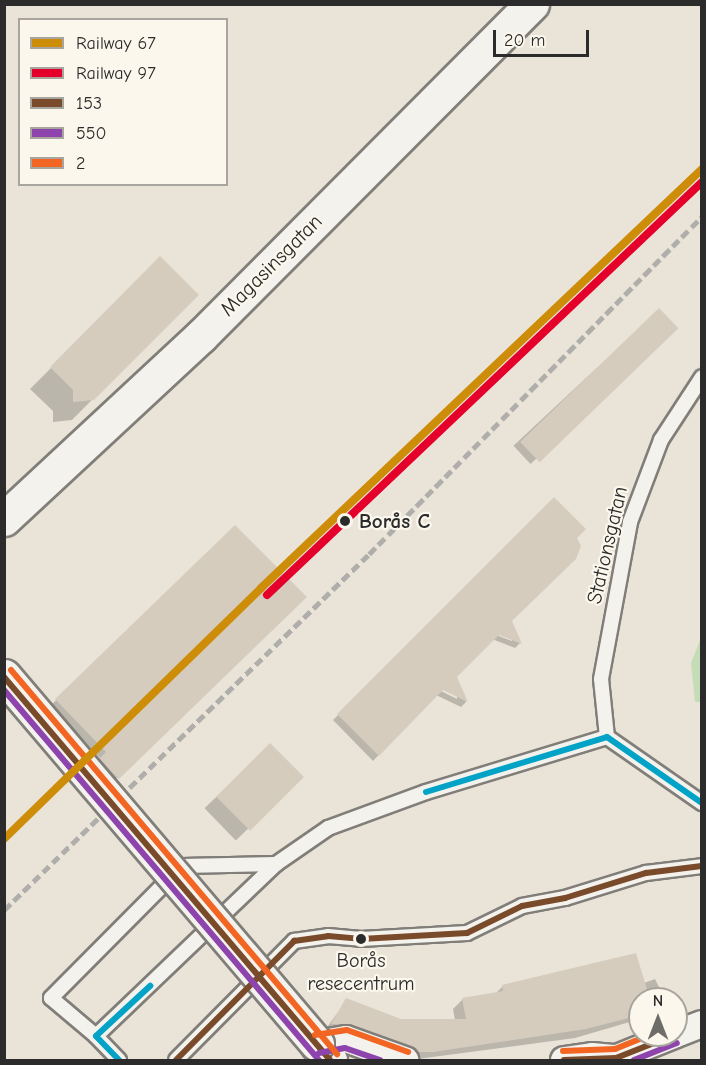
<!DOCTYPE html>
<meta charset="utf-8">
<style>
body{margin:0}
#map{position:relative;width:706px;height:1065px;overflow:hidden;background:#eae4d8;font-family:"Comic Neue",sans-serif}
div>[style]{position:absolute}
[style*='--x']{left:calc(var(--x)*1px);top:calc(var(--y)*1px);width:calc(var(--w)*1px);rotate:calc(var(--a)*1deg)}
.green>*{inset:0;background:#c4ddb6}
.shadow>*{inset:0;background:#0003;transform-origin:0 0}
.building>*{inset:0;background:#d5ccbe;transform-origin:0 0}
.roads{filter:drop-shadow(2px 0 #817e79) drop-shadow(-2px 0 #817e79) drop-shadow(0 2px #817e79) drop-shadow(0 -2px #817e79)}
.lane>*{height:14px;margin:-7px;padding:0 7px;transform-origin:7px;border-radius:7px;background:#f4f2ed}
.street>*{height:26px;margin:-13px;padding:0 13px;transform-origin:13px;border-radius:13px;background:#f4f2ed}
.secondary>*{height:33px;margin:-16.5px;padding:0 16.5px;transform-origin:16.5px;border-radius:16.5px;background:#f4f2ed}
.rail>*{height:4.5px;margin-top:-2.25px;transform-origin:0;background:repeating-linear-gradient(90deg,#afaeaa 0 9px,transparent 0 13.5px)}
.bridges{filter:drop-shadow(2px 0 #817e79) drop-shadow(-2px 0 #817e79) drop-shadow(0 2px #817e79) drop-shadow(0 -2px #817e79)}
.secondary-bridge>*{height:33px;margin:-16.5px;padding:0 16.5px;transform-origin:16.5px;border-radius:16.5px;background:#f4f2ed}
.bus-1>*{height:6px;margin:-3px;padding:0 3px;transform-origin:3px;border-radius:3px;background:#7a4b2a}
.bus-2>*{height:6px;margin:-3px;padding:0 3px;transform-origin:3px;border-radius:3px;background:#8e44ad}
.bus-3>*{height:6px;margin:-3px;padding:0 3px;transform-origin:3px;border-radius:3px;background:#f26522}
.bus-4>*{height:6px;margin:-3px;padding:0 3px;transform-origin:3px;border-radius:3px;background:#02a3c6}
.rail-1>*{height:8px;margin:-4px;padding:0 4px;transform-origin:4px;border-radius:4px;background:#ce8d09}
.rail-2>*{height:8px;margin:-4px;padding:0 4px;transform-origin:4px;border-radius:4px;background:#e4002b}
.dots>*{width:16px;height:16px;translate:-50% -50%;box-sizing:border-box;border:3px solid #fbf7ec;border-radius:50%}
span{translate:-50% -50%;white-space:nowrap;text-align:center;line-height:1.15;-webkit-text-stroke:4.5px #fbf7ec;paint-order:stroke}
.bus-label{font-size:20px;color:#2b2b2b}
.street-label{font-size:21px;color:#2b2b2b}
.stop-label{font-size:21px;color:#2b2b2b;font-weight:700}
.left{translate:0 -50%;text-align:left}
.frame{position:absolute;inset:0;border:6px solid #2b2b2b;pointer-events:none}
.legend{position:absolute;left:18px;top:18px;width:210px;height:168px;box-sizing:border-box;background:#fbf7ec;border:2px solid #a8a59f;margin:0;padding:8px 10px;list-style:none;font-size:18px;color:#2b2b2b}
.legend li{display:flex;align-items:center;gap:12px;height:30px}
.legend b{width:30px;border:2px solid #a8a59f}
.north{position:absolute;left:628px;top:987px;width:60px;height:60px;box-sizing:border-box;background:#fbf7ec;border:2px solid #a8a59f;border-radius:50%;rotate:0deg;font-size:16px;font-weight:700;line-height:24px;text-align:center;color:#2b2b2b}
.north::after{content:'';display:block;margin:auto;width:21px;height:27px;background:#6e6c68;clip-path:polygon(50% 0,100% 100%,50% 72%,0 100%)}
.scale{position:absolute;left:493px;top:30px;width:96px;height:27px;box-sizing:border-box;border:3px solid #2b2b2b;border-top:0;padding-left:8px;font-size:18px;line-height:21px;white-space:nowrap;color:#2b2b2b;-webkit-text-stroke:4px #fbf7ec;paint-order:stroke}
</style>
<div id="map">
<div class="green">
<div style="clip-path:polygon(701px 638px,701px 702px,695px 702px,691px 663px)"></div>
</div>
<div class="shadow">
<div style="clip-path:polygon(160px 259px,196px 295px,72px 420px,53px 422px,53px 411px,30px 389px)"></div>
<div style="left:659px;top:310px;width:25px;height:199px;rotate:47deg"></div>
<div style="clip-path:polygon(evenodd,554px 499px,511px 621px,520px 643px,515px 648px,492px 639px,455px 677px,466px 702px,461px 707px,436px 695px,373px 761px,333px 720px,554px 499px,492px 631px,512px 638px,512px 641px,491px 633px,492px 631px,554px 499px,437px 686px,457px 695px,457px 699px,435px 688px,437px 686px)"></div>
<div style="clip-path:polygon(235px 527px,305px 597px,112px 783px,95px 765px,101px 759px,51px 705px)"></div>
<div style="left:270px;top:745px;width:45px;height:91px;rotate:46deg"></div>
<div style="clip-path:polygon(655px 979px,665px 999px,640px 999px,640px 1019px,575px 1038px,410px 1060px,322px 1034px,347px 1000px,401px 1020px,455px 1020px,453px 1009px,463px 999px,495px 994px,503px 986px,644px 983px)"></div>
</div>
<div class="building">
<div style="clip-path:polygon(160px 256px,199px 295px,94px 400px,73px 402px,73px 390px,50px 367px)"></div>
<div style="left:659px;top:308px;width:28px;height:193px;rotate:46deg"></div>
<div style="clip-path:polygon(554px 497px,586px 529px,577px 538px,581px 546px,576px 559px,512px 621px,522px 644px,499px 635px,457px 677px,468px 702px,443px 690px,379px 756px,337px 714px)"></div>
<div style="clip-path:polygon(235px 525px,307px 597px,119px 779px,99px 759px,106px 752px,55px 699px)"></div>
<div style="left:270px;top:743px;width:48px;height:76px;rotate:45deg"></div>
<div style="clip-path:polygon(636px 953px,650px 999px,640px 999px,640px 1015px,586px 1029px,433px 1052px,417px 1052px,351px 1025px,331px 1024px,346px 998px,401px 1019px,466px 1019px,462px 998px,503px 991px,502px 985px)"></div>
</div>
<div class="roads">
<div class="lane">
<div style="--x:607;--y:737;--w:58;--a:-95.9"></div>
<div style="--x:601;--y:679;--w:160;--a:-79.5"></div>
<div style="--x:630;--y:522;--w:88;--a:-69.3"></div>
<div style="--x:661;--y:440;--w:75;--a:-56.9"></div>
<div style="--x:96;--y:1036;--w:59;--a:-139.8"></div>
<div style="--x:51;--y:998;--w:186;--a:-45.2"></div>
<div style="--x:182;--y:866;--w:94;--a:-1.2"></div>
<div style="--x:119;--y:1060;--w:33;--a:-134"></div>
<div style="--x:96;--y:1036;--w:249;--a:-43.7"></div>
<div style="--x:276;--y:864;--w:63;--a:-34.7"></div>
<div style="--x:328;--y:828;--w:104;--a:-20.2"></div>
<div style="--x:426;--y:792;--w:189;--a:-16.9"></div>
<div style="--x:607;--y:737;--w:116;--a:34.8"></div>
<div style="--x:176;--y:1060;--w:168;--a:-45.2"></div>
<div style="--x:294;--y:941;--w:34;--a:-8"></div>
<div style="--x:328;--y:936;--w:33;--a:5"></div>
<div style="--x:361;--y:939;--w:106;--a:-3.2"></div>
<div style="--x:467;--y:933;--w:61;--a:-26.1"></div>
<div style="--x:522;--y:906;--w:44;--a:-10.5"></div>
<div style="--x:565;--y:898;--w:85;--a:-17.2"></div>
<div style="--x:646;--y:873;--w:56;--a:-7.1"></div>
</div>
<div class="street">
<div style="--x:676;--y:1034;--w:28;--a:-21"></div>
<div style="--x:317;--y:1044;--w:29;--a:-10"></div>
<div style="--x:346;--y:1039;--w:63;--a:19.6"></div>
<div style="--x:564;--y:1060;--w:28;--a:-8"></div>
<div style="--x:592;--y:1056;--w:24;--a:5"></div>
<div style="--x:612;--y:1060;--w:67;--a:-22"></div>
</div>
<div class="secondary">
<div style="--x:4;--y:519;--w:269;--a:-42.9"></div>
<div style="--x:201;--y:336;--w:469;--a:-45.1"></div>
<div style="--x:317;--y:1044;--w:21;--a:51"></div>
</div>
</div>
<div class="rail">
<div style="--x:4;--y:910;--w:510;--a:-44.28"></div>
<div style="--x:369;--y:554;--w:474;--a:-45.4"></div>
</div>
<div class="bridges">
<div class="secondary-bridge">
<div style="--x:4;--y:676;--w:483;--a:49.6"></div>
</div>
</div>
<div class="bus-1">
<div style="--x:4;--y:677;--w:503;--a:49.6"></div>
<div style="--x:176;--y:1060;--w:168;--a:-45.2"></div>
<div style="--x:294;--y:941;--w:34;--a:-8"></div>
<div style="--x:328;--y:936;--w:33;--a:5"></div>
<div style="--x:361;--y:939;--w:106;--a:-3.2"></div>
<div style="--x:467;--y:933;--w:61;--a:-26.1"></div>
<div style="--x:522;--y:906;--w:44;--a:-10.5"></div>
<div style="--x:565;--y:898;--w:85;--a:-17.2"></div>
<div style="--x:646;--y:873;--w:56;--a:-7.1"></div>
<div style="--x:564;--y:1060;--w:52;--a:-2.2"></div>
<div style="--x:616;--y:1058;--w:62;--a:-21.6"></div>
</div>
<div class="bus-2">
<div style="--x:4;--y:690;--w:486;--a:49.6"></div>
<div style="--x:319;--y:1053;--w:26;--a:-11"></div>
<div style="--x:345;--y:1048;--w:37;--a:19"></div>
<div style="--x:634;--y:1060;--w:46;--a:-21.6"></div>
</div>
<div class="bus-3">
<div style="--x:11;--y:670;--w:504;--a:49.67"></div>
<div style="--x:315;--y:1035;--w:32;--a:-9"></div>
<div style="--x:347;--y:1030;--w:65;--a:19.8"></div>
<div style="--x:563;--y:1051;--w:52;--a:-2.2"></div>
<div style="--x:615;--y:1049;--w:38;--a:-22"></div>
</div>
<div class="bus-4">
<div style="--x:426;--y:792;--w:189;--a:-16.9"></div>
<div style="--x:607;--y:737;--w:116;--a:34.8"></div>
<div style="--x:119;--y:1060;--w:33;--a:-134"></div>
<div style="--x:96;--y:1036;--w:74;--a:-42.8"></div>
</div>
<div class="rail-1">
<div style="--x:4;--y:839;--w:359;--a:-44.3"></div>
<div style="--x:261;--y:588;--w:608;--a:-43.53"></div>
</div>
<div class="rail-2">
<div style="--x:267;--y:595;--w:600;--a:-43.51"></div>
</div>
<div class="dots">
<div style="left:345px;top:521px;background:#2b2b2b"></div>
<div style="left:361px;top:939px;background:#2b2b2b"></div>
</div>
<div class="bus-label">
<span style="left:361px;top:972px">Borås<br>resecentrum</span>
</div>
<div class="street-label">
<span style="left:271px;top:265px;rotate:-45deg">Magasinsgatan</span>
<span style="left:607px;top:545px;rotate:-77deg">Stationsgatan</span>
</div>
<div class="stop-label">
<span class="left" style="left:359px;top:521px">Borås C</span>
</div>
<div class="frame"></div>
<ul class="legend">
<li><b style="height:8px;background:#ce8d09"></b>Railway 67</li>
<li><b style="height:8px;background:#e4002b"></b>Railway 97</li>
<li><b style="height:8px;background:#7a4b2a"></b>153</li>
<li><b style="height:8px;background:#8e44ad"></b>550</li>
<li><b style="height:8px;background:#f26522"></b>2</li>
</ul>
<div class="north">N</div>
<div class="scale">20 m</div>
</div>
